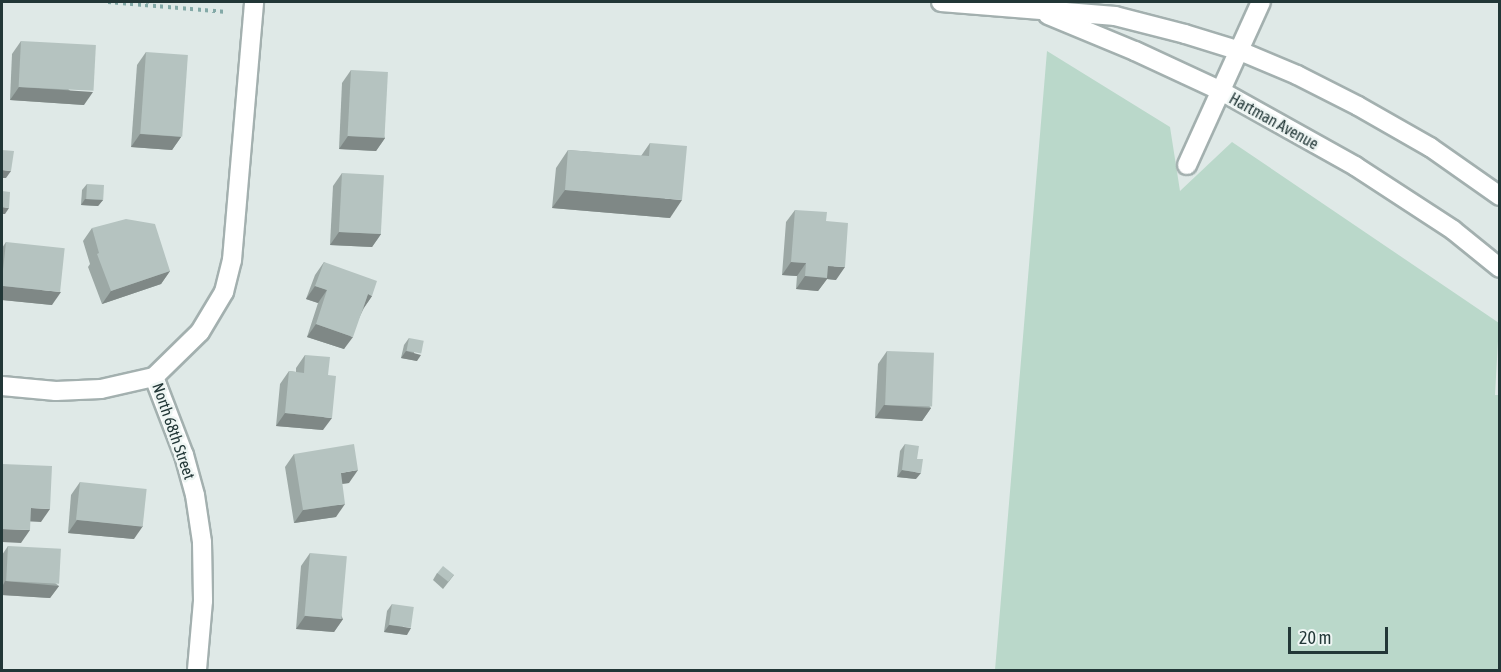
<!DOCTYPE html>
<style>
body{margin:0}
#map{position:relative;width:1501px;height:672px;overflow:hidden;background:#dfe9e7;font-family:"Asap Condensed",sans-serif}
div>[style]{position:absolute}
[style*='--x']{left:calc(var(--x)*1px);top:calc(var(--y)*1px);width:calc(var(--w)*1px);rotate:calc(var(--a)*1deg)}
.green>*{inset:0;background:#bad8ca}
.path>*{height:4px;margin-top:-2px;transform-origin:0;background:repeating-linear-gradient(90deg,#83a9a7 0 3px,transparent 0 7.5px)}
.roads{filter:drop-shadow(2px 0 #a3b0af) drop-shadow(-2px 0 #a3b0af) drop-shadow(0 2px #a3b0af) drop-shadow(0 -2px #a3b0af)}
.street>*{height:18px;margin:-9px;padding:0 9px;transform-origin:9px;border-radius:9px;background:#fff}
.secondary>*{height:18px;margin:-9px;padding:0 9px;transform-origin:9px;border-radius:9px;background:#fff}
.wall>*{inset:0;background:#9ca8a5}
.shaded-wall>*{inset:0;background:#7f8886}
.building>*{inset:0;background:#b5c3c0;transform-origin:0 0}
span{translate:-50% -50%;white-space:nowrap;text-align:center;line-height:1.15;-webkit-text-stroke:5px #eff6f4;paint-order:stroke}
.street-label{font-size:16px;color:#223737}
.frame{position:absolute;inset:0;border:3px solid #223737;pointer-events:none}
.scale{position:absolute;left:1288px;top:627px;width:100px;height:27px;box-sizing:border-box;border:3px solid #223737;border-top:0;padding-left:8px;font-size:18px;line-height:21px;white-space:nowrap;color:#223737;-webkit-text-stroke:4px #eff6f4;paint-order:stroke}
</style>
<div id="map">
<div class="green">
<div style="clip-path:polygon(1047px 51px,1170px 127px,1180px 191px,1232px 142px,1499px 323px,1495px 395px,1499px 395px,1499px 670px,995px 670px)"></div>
</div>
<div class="path">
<div style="--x:108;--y:2;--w:119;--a:4.8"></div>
</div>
<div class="roads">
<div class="street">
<div style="--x:1187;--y:165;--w:179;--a:-65.6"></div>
<div style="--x:154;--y:377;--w:64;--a:-44.4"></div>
<div style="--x:200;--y:332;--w:47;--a:-59"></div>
<div style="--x:224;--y:292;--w:33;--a:-76"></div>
<div style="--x:232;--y:260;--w:259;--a:-85.1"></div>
<div style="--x:154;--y:377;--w:84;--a:69"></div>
<div style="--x:184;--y:455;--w:41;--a:74.6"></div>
<div style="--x:195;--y:495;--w:48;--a:81.5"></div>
<div style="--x:202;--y:542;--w:59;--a:89"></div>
<div style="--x:203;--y:601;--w:69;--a:95"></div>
<div style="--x:2;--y:386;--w:54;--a:5.3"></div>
<div style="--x:56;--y:391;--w:45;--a:-2.5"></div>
<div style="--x:101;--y:389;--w:54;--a:-12.8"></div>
</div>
<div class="secondary">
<div style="--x:941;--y:2;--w:175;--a:4.6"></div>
<div style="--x:1115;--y:16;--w:72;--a:14.4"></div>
<div style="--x:1185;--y:34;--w:58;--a:17.2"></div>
<div style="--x:1240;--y:51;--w:62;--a:22.8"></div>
<div style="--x:1297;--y:75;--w:68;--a:26.9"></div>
<div style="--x:1358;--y:106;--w:83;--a:29.7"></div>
<div style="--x:1430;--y:147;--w:85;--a:35"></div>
<div style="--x:1048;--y:15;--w:94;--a:22.5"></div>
<div style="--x:1135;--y:51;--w:95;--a:24.9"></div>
<div style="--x:1221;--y:91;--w:154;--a:29.2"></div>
<div style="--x:1355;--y:166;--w:117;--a:33.1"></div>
<div style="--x:1453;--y:230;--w:60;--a:39"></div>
</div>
</div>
<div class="wall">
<div style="clip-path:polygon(21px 41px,84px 105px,10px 100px,12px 54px)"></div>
<div style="clip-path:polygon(146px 52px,181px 137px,172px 150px,131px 147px,137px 65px)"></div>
<div style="clip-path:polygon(351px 70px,385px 138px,376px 151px,339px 149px,342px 83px)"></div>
<div style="clip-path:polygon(650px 143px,670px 218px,552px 208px,556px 168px,568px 150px,641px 156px)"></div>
<div style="clip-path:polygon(342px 173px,381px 234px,372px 247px,330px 245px,333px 186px)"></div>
<div style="clip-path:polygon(87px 184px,103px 200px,98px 206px,81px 205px,82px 190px)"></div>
<div style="clip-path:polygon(795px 210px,826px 221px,836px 280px,827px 279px,818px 291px,796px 289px,797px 276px,782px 275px,786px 222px)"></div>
<div style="clip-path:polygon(92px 228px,170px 271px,161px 284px,102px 304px,88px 267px,90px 264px,83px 241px)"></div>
<div style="clip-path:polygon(6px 242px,52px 305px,2px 300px,2px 248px)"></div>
<div style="clip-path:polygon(324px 262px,372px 296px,364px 308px,344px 349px,307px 337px,318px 303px,306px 299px,315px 275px)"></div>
<div style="clip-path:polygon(409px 338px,417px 361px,401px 358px,404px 345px)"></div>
<div style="clip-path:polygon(887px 351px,931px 408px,922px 421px,875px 418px,878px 364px)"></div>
<div style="clip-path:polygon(305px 355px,328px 375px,323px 430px,276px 426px,280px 384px,289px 371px,296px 372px,296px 368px)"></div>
<div style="clip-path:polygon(905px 444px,916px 479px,897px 477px,900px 451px)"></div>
<div style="clip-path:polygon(294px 454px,349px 483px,342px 484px,336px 517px,294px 523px,285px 467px)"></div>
<div style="clip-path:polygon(80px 482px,134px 539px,68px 533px,71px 495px)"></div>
<div style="clip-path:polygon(8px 546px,59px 586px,50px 598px,2px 595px,2px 555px)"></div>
<div style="clip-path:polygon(310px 553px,343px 619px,334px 632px,296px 629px,301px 566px)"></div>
<div style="clip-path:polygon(437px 573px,454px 575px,443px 589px,433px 580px)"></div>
<div style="clip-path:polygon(392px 604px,407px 635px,384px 632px,387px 611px)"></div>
</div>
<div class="shaded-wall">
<div style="clip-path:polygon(19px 87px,93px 92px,84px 105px,10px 100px)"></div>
<div style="clip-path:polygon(140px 134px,181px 137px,172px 150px,131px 147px)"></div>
<div style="clip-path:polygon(348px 136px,385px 138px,376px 151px,339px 149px)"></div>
<div style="clip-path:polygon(2px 170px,11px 171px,6px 178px,2px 178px)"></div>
<div style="clip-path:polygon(565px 190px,682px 200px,670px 218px,552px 208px)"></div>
<div style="clip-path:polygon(85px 199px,103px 200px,98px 206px,81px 205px)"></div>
<div style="clip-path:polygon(2px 207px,9px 208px,5px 214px,2px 214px)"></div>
<div style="clip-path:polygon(339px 232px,381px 234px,372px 247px,330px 245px)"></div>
<div style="clip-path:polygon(791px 262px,806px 263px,797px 276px,782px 275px)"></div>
<div style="clip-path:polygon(828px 266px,845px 267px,836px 280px,827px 279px,818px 291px,796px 289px,805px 276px)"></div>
<div style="clip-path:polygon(170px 271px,161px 284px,102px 304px,111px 291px)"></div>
<div style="clip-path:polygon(2px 286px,61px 292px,52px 305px,2px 300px)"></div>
<div style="clip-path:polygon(315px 286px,327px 290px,318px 303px,306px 299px)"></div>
<div style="clip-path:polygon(368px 294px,372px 296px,363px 309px)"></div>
<div style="clip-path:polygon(316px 324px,353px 337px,344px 349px,307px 337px)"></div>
<div style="clip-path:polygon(406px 351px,421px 355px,417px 361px,401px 358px)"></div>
<div style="clip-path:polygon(884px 405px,931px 408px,922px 421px,875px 418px)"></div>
<div style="clip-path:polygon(285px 413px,332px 418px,323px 430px,276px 426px)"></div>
<div style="clip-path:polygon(358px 470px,349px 483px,332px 485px,341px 473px)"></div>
<div style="clip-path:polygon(902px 470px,921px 473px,916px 479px,897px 477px)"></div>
<div style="clip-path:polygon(345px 504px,336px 517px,294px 523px,303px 510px)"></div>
<div style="clip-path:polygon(31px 508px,50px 509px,41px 522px,22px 521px)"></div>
<div style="clip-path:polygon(77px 520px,143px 526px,134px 539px,68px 533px)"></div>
<div style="clip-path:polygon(2px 529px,30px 530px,21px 543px,2px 542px)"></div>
<div style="clip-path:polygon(5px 581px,59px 586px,50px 598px,2px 595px,2px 587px)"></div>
<div style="clip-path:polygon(305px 616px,343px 619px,334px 632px,296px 629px)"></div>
<div style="clip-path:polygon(389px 625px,411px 628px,407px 635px,384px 632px)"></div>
</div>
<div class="building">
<div style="left:21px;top:41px;width:75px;height:46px;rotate:3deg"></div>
<div style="left:146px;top:52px;width:42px;height:82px;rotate:4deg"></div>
<div style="left:351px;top:70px;width:37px;height:66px;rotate:3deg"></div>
<div style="clip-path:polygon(650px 143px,687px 146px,682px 200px,565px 190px,568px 150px,649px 156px)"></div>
<div style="clip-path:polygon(2px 150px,14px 151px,11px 171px,2px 170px)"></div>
<div style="left:342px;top:173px;width:42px;height:59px;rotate:3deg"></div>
<div style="left:87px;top:184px;width:17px;height:15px;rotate:3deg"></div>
<div style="clip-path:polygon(2px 191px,10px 192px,9px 208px,2px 207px)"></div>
<div style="clip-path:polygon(795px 210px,827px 212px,826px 221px,848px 223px,845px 267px,828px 266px,827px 278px,805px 276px,806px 263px,791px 262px)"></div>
<div style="clip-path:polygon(126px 219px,155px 224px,170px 271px,111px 291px,97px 254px,99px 253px,92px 228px)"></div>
<div style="left:6px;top:242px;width:59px;height:44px;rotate:6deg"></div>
<div style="clip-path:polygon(324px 262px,377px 281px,372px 296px,368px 294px,353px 337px,316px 324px,327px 290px,315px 286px)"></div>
<div style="left:409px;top:338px;width:15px;height:13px;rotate:11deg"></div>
<div style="left:887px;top:351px;width:47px;height:54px;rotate:2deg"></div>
<div style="clip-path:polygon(305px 355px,330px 357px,328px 375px,336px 376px,332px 418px,285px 413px,289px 371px,304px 373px)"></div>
<div style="clip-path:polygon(354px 444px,358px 470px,341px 473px,345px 504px,303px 510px,294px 454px)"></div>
<div style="clip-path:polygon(905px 444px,919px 446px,917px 459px,923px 459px,921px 473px,902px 470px)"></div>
<div style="clip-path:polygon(2px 464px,52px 466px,50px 509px,31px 508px,30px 530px,2px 529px)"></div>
<div style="left:80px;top:482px;width:67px;height:38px;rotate:6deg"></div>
<div style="left:8px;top:546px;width:53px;height:35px;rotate:3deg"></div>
<div style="left:310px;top:553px;width:37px;height:63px;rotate:5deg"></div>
<div style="left:443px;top:566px;width:14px;height:9px;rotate:39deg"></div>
<div style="left:392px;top:604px;width:22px;height:21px;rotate:8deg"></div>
</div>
<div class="street-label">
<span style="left:1274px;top:121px;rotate:29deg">Hartman Avenue</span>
<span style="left:174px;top:431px;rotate:71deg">North 68th Street</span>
</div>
<div class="frame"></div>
<div class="scale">20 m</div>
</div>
